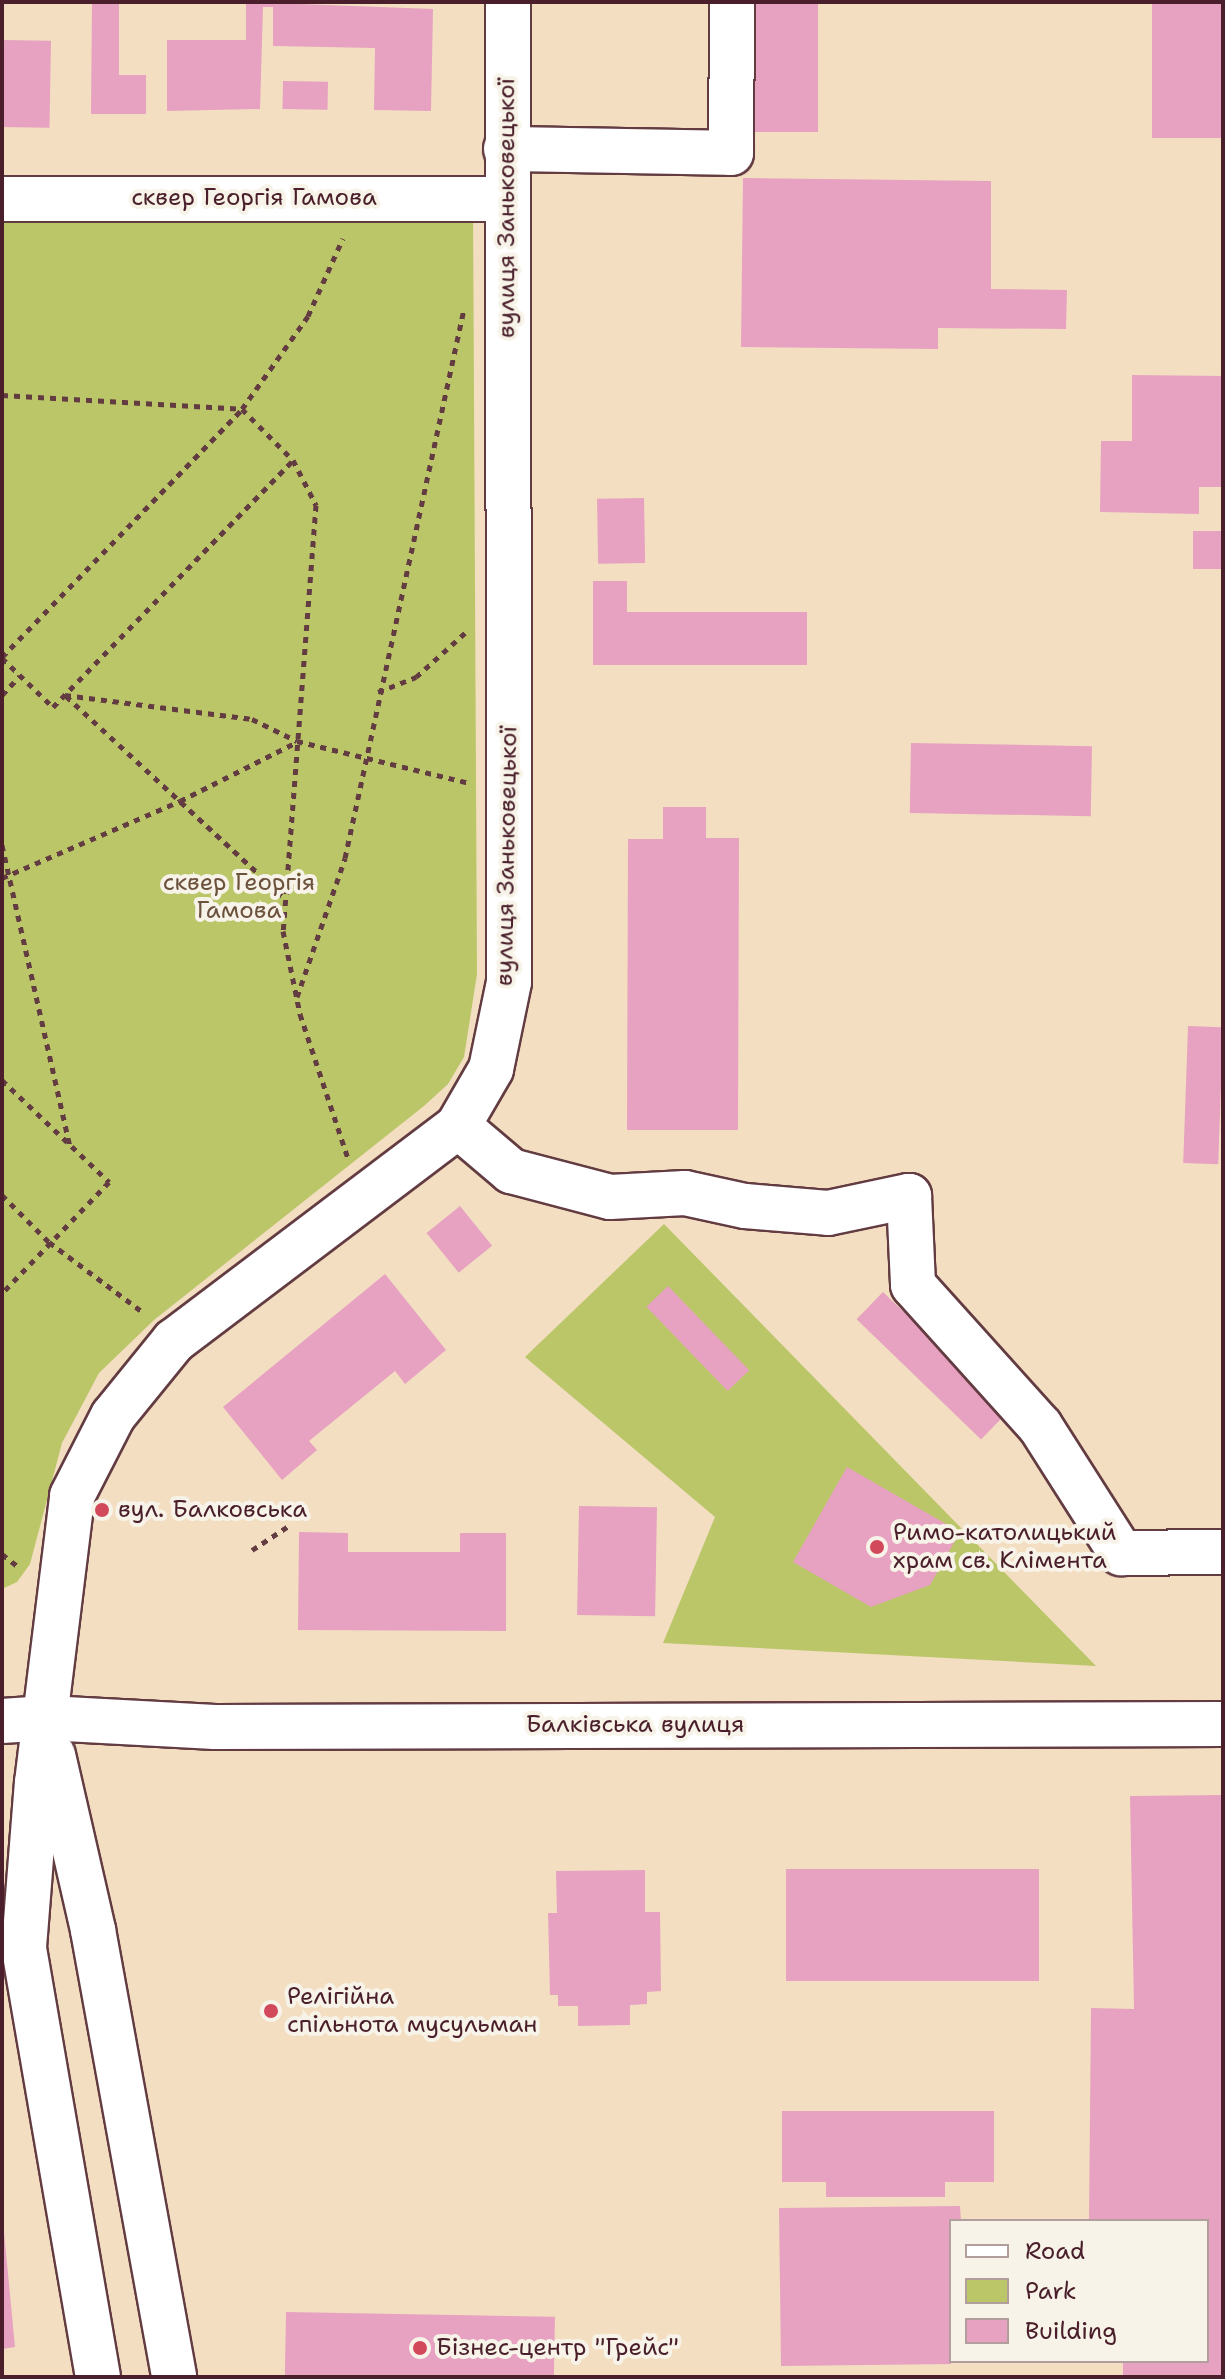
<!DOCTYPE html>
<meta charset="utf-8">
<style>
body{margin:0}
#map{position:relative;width:1225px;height:2379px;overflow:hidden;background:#f3dec2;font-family:"Shantell Sans",sans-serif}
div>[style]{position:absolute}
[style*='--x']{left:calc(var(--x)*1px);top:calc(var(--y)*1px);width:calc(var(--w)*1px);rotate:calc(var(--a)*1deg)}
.green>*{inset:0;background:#bac668}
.building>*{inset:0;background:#e6a2c0;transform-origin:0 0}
.path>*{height:5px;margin-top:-2.5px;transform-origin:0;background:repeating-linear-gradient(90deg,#633c42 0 6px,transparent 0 12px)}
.roads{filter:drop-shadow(2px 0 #633c42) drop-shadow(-2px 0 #633c42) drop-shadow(0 2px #633c42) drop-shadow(0 -2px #633c42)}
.minor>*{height:44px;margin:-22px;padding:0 22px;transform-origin:22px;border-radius:22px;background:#fff}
.dots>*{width:22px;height:22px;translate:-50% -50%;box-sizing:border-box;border:4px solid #f7f3e8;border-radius:50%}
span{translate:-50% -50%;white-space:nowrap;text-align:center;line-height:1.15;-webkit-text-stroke:8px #f7f3e8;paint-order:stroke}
.street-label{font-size:24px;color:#4a1f2b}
.park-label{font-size:24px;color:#6c513d}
.poi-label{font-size:24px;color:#4a1f2b}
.left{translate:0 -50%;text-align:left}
.frame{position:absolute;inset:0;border:4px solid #4a1f2b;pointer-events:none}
.legend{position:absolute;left:949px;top:2219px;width:260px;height:144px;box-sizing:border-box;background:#f7f3e8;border:2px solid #b29e9c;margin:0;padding:10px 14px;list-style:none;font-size:24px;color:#4a1f2b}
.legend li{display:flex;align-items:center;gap:16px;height:40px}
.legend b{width:40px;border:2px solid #b29e9c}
</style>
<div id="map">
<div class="green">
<div style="clip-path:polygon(473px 203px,477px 974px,464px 1057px,448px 1084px,424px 1106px,154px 1320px,99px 1373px,62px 1443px,30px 1564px,17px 1582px,2px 1589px,2px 214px)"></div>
<div style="clip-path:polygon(664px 1224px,1096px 1666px,663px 1643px,715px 1517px,525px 1357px)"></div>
</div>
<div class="building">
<div style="clip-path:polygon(92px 2px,119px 2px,119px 75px,146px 75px,146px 114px,91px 114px)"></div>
<div style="clip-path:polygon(246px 2px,433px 9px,431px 111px,374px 110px,375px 48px,273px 46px,273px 7px,263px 7px,260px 109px,167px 111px,167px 40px,246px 40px)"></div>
<div style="left:746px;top:2px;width:72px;height:130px"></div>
<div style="left:1152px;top:2px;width:71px;height:136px"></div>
<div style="left:2px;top:40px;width:49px;height:87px;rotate:1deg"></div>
<div style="left:283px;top:81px;width:45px;height:28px;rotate:1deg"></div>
<div style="clip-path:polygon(743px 178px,991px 181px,991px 289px,1067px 290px,1066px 329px,938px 328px,938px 349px,741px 347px)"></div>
<div style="clip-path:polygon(1132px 375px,1223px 376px,1223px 487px,1199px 487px,1199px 514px,1100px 512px,1101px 441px,1132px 441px)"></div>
<div style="left:644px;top:498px;width:65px;height:47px;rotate:89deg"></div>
<div style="left:1193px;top:531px;width:30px;height:38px"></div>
<div style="clip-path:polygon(593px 581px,627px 581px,627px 612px,807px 612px,807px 665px,593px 665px)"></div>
<div style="left:911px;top:743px;width:181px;height:70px;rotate:1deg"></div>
<div style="clip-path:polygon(663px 807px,706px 807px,706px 838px,739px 838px,738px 1130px,627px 1130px,628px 839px,663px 839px)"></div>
<div style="left:1188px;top:1026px;width:35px;height:137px;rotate:2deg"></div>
<div style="left:460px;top:1206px;width:51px;height:43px;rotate:51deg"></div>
<div style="clip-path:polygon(385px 1274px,446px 1350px,405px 1384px,395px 1371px,309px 1441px,317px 1450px,282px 1480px,223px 1407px)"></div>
<div style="left:668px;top:1286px;width:117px;height:30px;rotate:46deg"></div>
<div style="left:883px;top:1292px;width:173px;height:38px;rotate:44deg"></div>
<div style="clip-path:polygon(847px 1467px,960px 1532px,930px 1585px,871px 1607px,793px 1562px)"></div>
<div style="left:579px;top:1506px;width:78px;height:109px;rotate:1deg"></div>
<div style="clip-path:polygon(299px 1532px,348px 1533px,348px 1552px,460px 1552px,460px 1533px,506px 1533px,506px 1631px,298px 1630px)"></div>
<div style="clip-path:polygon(1223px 1795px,1223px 2377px,1123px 2377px,1123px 2361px,1207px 2361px,1207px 2221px,1089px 2221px,1091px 2008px,1134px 2009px,1130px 1796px)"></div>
<div style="left:786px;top:1869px;width:253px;height:112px"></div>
<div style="clip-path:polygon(645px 1870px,645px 1912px,660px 1912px,661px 1991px,647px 1992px,647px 2004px,630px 2005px,630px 2025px,578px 2026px,578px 2006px,558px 2006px,558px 1995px,550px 1995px,548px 1913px,557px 1913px,556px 1871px)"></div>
<div style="clip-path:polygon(782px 2111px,994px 2111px,994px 2182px,945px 2182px,945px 2197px,826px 2197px,826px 2182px,782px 2182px)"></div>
<div style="clip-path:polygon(960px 2206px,961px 2221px,951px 2221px,951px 2364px,781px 2366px,779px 2208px)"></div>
<div style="clip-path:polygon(2px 2211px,15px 2347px,2px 2349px)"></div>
<div style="left:286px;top:2312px;width:269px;height:65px;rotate:1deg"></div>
</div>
<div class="path">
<div style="--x:2;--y:395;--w:240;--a:3.3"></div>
<div style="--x:242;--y:409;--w:72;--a:45"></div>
<div style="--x:293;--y:460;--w:51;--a:62.9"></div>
<div style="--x:316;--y:505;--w:427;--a:94.4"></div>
<div style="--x:283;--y:931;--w:85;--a:78.4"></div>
<div style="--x:300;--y:1014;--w:152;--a:71.6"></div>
<div style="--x:2;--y:657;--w:345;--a:-45.9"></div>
<div style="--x:242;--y:409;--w:114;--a:-54.6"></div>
<div style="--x:308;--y:316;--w:85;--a:-65.8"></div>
<div style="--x:2;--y:658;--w:71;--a:43.9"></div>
<div style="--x:53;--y:707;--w:344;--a:-45.8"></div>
<div style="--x:378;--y:692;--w:41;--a:-21.5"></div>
<div style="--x:416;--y:677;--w:69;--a:-42"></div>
<div style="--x:2;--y:695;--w:26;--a:-47"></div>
<div style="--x:65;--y:695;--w:189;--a:7.3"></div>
<div style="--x:252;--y:719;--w:50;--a:26.1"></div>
<div style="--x:297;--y:741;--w:177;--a:13.7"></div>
<div style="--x:66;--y:696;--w:298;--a:42.7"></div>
<div style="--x:2;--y:845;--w:310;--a:77.3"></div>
<div style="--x:2;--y:878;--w:194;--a:-23.4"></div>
<div style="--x:180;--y:801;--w:131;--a:-26.8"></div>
<div style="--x:297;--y:997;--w:147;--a:-70.9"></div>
<div style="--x:345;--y:858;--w:562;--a:-77.77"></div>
<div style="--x:2;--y:1080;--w:148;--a:43.6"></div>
<div style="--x:109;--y:1182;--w:154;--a:133.9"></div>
<div style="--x:2;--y:1195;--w:66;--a:45"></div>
<div style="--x:49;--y:1242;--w:119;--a:36.8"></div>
<div style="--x:252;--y:1550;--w:42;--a:-33.3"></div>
<div style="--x:2;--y:1554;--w:23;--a:38"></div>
</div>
<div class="roads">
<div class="minor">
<div style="--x:506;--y:149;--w:225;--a:1"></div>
<div style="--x:731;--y:153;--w:151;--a:-89.6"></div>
<div style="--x:2;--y:199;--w:505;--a:0"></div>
<div style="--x:458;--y:1126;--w:70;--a:40.3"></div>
<div style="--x:511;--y:1171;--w:102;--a:14.7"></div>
<div style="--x:610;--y:1197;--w:75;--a:-3.1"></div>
<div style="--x:685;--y:1193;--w:61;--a:12.2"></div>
<div style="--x:745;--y:1206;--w:83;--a:4.8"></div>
<div style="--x:828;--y:1213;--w:83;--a:-11.9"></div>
<div style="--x:909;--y:1196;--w:89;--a:87.4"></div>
<div style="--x:913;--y:1285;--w:190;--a:48"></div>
<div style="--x:1040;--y:1426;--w:151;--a:57.5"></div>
<div style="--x:1121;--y:1553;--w:102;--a:-0.6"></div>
<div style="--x:2;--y:1721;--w:45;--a:-3.8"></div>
<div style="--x:47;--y:1718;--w:168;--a:3.1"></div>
<div style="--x:215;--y:1727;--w:1008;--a:-0.17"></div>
<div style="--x:53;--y:1755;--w:180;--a:77.1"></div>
<div style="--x:93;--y:1930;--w:454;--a:79.7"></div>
<div style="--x:98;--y:2377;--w:436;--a:-99.8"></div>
<div style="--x:24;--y:1947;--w:165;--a:-85.5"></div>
<div style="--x:37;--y:1783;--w:289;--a:-83"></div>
<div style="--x:72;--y:1496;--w:90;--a:-62.9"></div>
<div style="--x:113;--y:1416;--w:97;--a:-50.9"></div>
<div style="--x:174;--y:1341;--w:356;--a:-37.1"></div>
<div style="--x:458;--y:1126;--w:66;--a:-59.9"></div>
<div style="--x:491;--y:1069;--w:89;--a:-78.3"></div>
<div style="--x:509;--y:982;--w:980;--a:-90.06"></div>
</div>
</div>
<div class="dots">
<div style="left:102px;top:1510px;background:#d1495b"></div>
<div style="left:877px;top:1547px;background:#d1495b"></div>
<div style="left:271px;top:2011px;background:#d1495b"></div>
<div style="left:420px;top:2348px;background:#d1495b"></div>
</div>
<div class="street-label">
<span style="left:254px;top:198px">сквер Георгія Гамова</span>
<span style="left:507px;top:208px;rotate:-90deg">вулиця Заньковецької</span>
<span style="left:507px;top:856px;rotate:-89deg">вулиця Заньковецької</span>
<span style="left:635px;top:1725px">Балківська вулиця</span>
</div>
<div class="park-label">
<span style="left:239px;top:897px">сквер Георгія<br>Гамова</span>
</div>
<div class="poi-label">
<span class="left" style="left:118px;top:1510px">вул. Балковська</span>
<span class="left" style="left:893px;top:1547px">Римо-католицький<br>храм св. Клімента</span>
<span class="left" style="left:287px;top:2011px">Релігійна<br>спільнота мусульман</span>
<span class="left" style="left:436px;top:2348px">Бізнес-центр "Грейс"</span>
</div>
<div class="frame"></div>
<ul class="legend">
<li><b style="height:10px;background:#fff"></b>Road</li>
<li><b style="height:22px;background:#bac668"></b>Park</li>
<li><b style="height:22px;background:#e6a2c0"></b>Building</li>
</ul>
</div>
